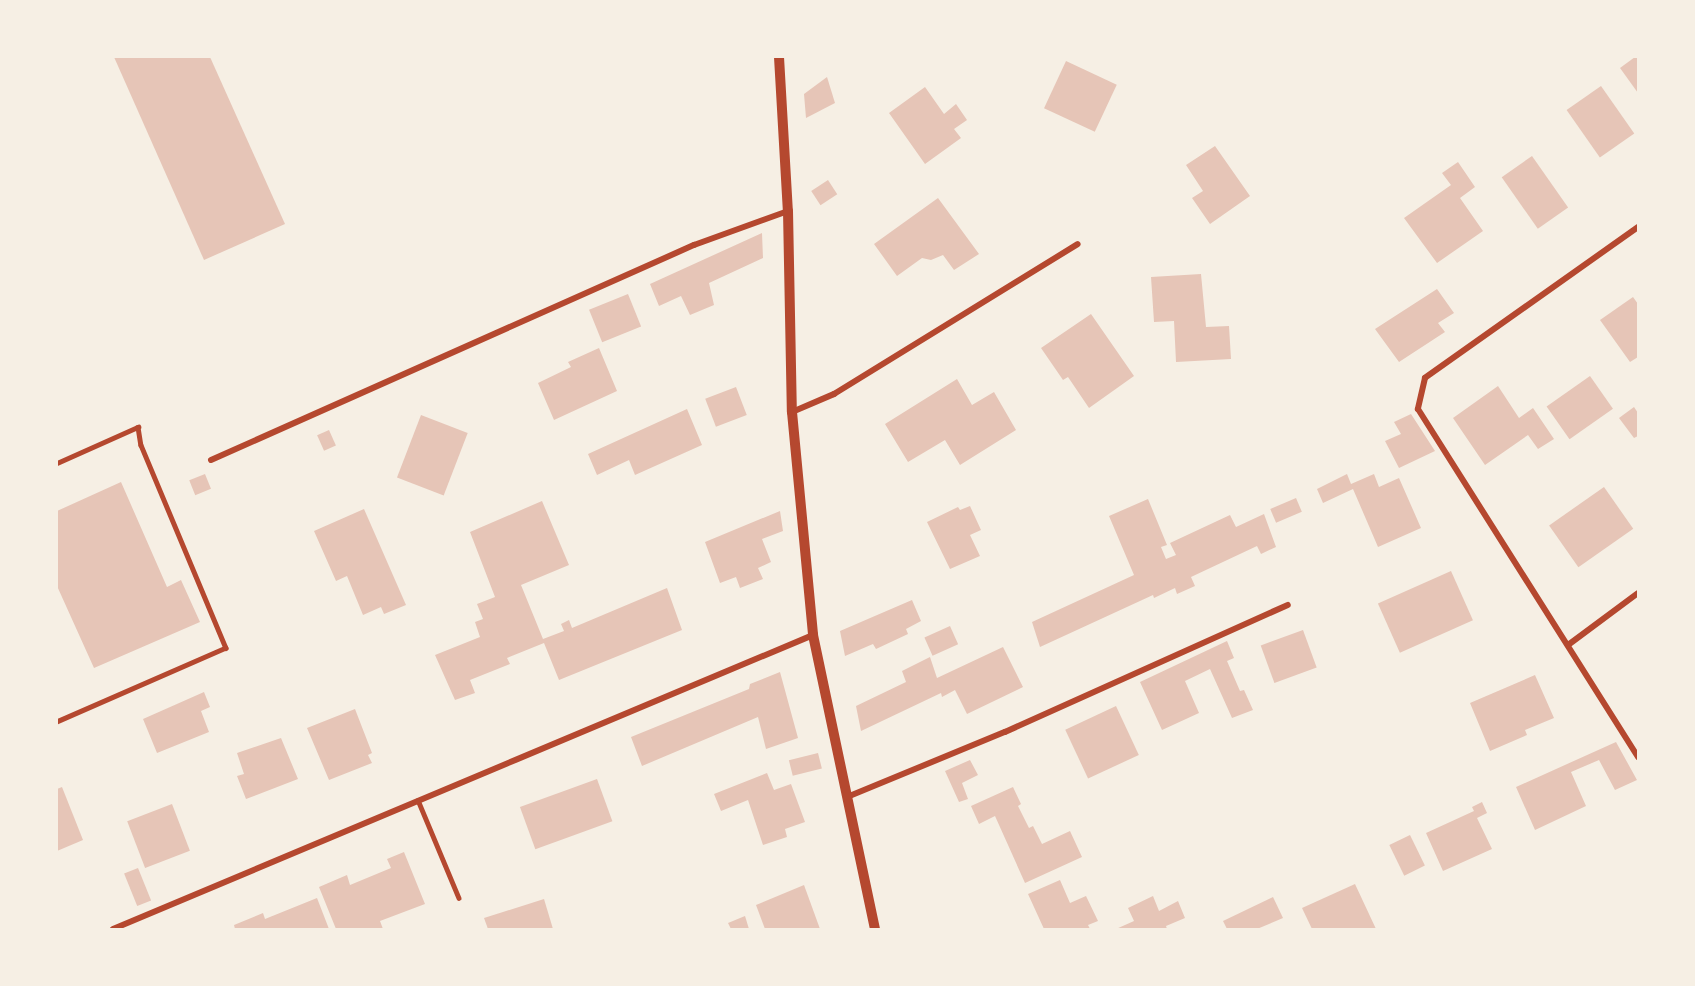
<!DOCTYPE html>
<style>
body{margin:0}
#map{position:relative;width:1695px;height:986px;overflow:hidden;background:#f6efe4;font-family:Jost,sans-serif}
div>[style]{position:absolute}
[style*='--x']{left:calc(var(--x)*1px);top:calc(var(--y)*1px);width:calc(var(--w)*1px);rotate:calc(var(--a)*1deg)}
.building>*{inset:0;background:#e6c5b7;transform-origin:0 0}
.service>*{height:4.5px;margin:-2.25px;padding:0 2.25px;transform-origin:2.25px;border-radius:2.25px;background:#b5482f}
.minor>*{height:6px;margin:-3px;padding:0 3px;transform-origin:3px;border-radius:3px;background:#b5482f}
.tertiary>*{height:10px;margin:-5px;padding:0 5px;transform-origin:5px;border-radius:5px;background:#b5482f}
span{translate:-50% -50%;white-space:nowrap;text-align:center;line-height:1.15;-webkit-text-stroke:4.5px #f6efe4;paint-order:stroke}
.frame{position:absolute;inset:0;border:58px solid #f6efe4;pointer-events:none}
</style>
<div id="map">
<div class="building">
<div style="clip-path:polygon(114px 57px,210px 57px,285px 224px,204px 260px)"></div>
<div style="clip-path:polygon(1635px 57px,1638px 57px,1638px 93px,1620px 68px)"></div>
<div style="left:1066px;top:61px;width:56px;height:52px;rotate:25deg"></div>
<div style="clip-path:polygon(827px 77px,835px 103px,806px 118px,804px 94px)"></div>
<div style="left:1601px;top:86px;width:58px;height:42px;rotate:55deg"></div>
<div style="clip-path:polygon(925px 87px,944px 114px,956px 104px,967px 120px,954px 129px,961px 138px,925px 164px,889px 113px)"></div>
<div style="clip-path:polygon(1215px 146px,1250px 196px,1210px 224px,1192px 198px,1203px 191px,1186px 165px)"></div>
<div style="left:1532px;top:156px;width:63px;height:37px;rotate:55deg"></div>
<div style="clip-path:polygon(1458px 162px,1475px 187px,1460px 198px,1483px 231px,1437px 263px,1404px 218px,1451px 185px,1442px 173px)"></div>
<div style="left:828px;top:180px;width:17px;height:20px;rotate:57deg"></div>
<div style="clip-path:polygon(938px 198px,979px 254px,954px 270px,943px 255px,931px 260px,922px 258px,897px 276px,874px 244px)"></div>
<div style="clip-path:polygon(762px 233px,763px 258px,709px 283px,714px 305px,690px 315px,681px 296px,659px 306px,650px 284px)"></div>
<div style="clip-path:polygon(1201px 274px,1206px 327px,1229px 326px,1231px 359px,1176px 362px,1174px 321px,1154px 322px,1151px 277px)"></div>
<div style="clip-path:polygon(1437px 289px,1454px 313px,1438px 323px,1445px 332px,1399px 362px,1375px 329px)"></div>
<div style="left:628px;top:294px;width:35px;height:42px;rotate:68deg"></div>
<div style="clip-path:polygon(1633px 297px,1638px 304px,1638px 357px,1630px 362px,1600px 320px)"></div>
<div style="clip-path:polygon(1091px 314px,1134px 376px,1089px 408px,1068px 377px,1063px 380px,1041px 348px)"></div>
<div style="clip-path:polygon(599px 348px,617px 391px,554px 420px,538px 383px,571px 367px,568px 362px)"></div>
<div style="left:1590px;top:376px;width:40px;height:53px;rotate:55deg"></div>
<div style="clip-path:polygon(957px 379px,972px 405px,994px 392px,1016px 430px,960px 465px,945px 440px,908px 462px,885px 424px)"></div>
<div style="clip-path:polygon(1498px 386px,1519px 418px,1533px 408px,1554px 439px,1538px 449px,1528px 435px,1485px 465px,1453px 418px)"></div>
<div style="left:736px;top:387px;width:30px;height:33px;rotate:69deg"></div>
<div style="clip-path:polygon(1634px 407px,1638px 413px,1638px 436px,1634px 438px,1619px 418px)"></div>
<div style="clip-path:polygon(687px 409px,702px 445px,635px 475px,629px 460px,597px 475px,588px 454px)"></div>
<div style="clip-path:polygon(1411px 414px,1435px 451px,1399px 468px,1385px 441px,1401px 434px,1394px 422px)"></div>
<div style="left:421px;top:415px;width:50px;height:67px;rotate:21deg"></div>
<div style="left:329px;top:430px;width:17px;height:13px;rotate:66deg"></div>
<div style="left:205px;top:474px;width:16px;height:17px;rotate:68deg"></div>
<div style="clip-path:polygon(1347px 474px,1351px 484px,1374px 474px,1379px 487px,1399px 478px,1421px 528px,1378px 547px,1353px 489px,1323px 503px,1317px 489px)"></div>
<div style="clip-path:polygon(121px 482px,167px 587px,181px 580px,200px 622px,94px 668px,57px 586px,57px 511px)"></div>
<div style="left:1604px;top:487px;width:51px;height:67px;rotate:55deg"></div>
<div style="left:1296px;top:498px;width:15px;height:28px;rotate:67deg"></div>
<div style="clip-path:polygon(1148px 499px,1167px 545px,1161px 547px,1166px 559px,1176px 555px,1170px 543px,1230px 515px,1236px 527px,1264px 514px,1276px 547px,1261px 554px,1257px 546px,1191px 577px,1195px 586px,1177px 594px,1175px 588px,1154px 598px,1153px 595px,1040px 647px,1032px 622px,1134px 575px,1109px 516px)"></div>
<div style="clip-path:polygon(542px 501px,569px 565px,521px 585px,543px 639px,564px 631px,561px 624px,569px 620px,572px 628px,667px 588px,682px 630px,559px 680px,544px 643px,507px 658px,510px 664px,470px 680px,475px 693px,455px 700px,435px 655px,480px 637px,475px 622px,483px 619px,477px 604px,495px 597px,470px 532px)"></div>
<div style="clip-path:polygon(970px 506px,981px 530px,970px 535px,980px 556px,950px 569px,927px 522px,958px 507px,960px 510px)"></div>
<div style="clip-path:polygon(364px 509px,406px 605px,384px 614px,381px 607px,363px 615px,347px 576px,336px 581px,314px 531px)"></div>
<div style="clip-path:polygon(780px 511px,783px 531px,762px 539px,771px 562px,758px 568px,763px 579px,740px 588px,736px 577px,720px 583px,705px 542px)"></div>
<div style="left:1451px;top:571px;width:54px;height:80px;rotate:66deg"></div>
<div style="clip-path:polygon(912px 600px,921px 621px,906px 629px,908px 634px,876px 649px,873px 644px,845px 656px,840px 631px)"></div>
<div style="left:950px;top:626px;width:20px;height:28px;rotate:66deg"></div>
<div style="left:1303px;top:630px;width:40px;height:45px;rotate:70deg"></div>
<div style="clip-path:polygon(1227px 641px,1234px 658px,1227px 661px,1240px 691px,1244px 690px,1253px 710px,1232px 718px,1210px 669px,1185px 681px,1199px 713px,1162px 730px,1140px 682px)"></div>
<div style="clip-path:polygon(1003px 647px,1023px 687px,967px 714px,955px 690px,942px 697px,941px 693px,861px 731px,856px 706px,906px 682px,902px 671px,930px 657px,937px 678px)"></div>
<div style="clip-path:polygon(780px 672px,798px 738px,766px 749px,758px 717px,642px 766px,631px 737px,749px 689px,750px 684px)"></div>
<div style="clip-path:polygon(1535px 675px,1554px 718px,1525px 730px,1527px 735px,1490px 751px,1470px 703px)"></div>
<div style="clip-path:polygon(204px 692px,210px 707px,201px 711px,209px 732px,157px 753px,143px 719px)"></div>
<div style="left:1116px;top:706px;width:54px;height:56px;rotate:65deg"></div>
<div style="clip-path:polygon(355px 709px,372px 753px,368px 755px,372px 763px,329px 780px,307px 728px)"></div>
<div style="clip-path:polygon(281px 738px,298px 779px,246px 799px,237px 776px,244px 774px,237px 753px)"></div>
<div style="clip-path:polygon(1616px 742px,1637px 780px,1615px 790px,1599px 760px,1571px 772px,1586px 806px,1535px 830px,1516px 787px)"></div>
<div style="left:818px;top:753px;width:16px;height:30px;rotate:76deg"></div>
<div style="clip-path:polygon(970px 760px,978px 775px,962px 783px,968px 799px,959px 802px,945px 771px)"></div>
<div style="clip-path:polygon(767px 773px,774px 790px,791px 784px,805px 822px,785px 829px,787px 837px,763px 845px,748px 800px,721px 811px,714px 794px)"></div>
<div style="left:597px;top:779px;width:45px;height:82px;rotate:70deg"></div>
<div style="clip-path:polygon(62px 787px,83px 840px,57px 851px,57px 789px)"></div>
<div style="clip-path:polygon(1013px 787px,1021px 804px,1018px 806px,1029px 828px,1033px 826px,1042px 844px,1070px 831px,1082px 857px,1025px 883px,995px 816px,979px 824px,971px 806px)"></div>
<div style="clip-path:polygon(1482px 802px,1487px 813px,1477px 818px,1492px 849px,1443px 871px,1426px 833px,1474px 811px,1472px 807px)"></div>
<div style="left:172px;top:804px;width:50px;height:48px;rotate:69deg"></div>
<div style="left:1410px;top:835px;width:34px;height:23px;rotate:64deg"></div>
<div style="clip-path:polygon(404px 852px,425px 904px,380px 921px,383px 929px,336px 929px,319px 887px,347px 875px,350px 885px,391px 868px,387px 859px)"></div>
<div style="left:138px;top:868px;width:35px;height:15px;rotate:68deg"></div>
<div style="clip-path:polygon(1060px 880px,1070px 903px,1086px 896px,1098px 921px,1088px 925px,1090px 929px,1044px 929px,1028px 894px)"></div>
<div style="clip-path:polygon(1355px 884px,1376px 929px,1312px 929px,1302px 908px)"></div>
<div style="clip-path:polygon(804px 885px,820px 929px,765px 929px,756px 905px)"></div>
<div style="clip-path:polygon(1153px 896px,1159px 911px,1178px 901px,1185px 918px,1166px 926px,1167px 929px,1116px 929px,1134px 921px,1128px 908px)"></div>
<div style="clip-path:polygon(1273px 897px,1283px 918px,1257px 929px,1227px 929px,1223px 921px)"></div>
<div style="clip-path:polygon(317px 898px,329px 929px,235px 929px,234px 925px,263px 913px,265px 919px)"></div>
<div style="clip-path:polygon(544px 899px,553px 929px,488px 929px,484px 918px)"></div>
<div style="clip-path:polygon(745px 916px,749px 929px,731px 929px,728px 923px)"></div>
</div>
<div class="service">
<div style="--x:57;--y:463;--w:89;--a:-24"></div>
<div style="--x:138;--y:427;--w:18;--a:81"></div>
<div style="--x:141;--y:445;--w:220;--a:67.3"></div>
<div style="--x:226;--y:648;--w:184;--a:156.4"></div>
<div style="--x:418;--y:800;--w:106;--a:67.3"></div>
</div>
<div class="minor">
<div style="--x:1638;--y:227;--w:261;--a:144.7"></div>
<div style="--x:1425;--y:378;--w:32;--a:103"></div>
<div style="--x:1418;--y:409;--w:412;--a:57.7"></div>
<div style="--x:792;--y:412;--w:46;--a:-23.2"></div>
<div style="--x:834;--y:394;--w:286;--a:-31.6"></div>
<div style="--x:211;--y:460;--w:529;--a:-24"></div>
<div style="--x:694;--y:245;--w:100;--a:-19.9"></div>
<div style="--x:1568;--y:645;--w:87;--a:-36.6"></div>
<div style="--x:847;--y:797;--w:171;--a:-22.4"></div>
<div style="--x:1005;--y:732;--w:310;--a:-24.2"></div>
<div style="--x:113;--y:929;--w:759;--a:-22.78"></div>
</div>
<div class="tertiary">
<div style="--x:779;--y:57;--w:154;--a:86.7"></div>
<div style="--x:788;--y:211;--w:201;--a:88.9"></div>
<div style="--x:792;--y:412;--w:224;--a:84.6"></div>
<div style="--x:813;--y:635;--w:300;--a:78.1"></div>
</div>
<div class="frame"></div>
</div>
